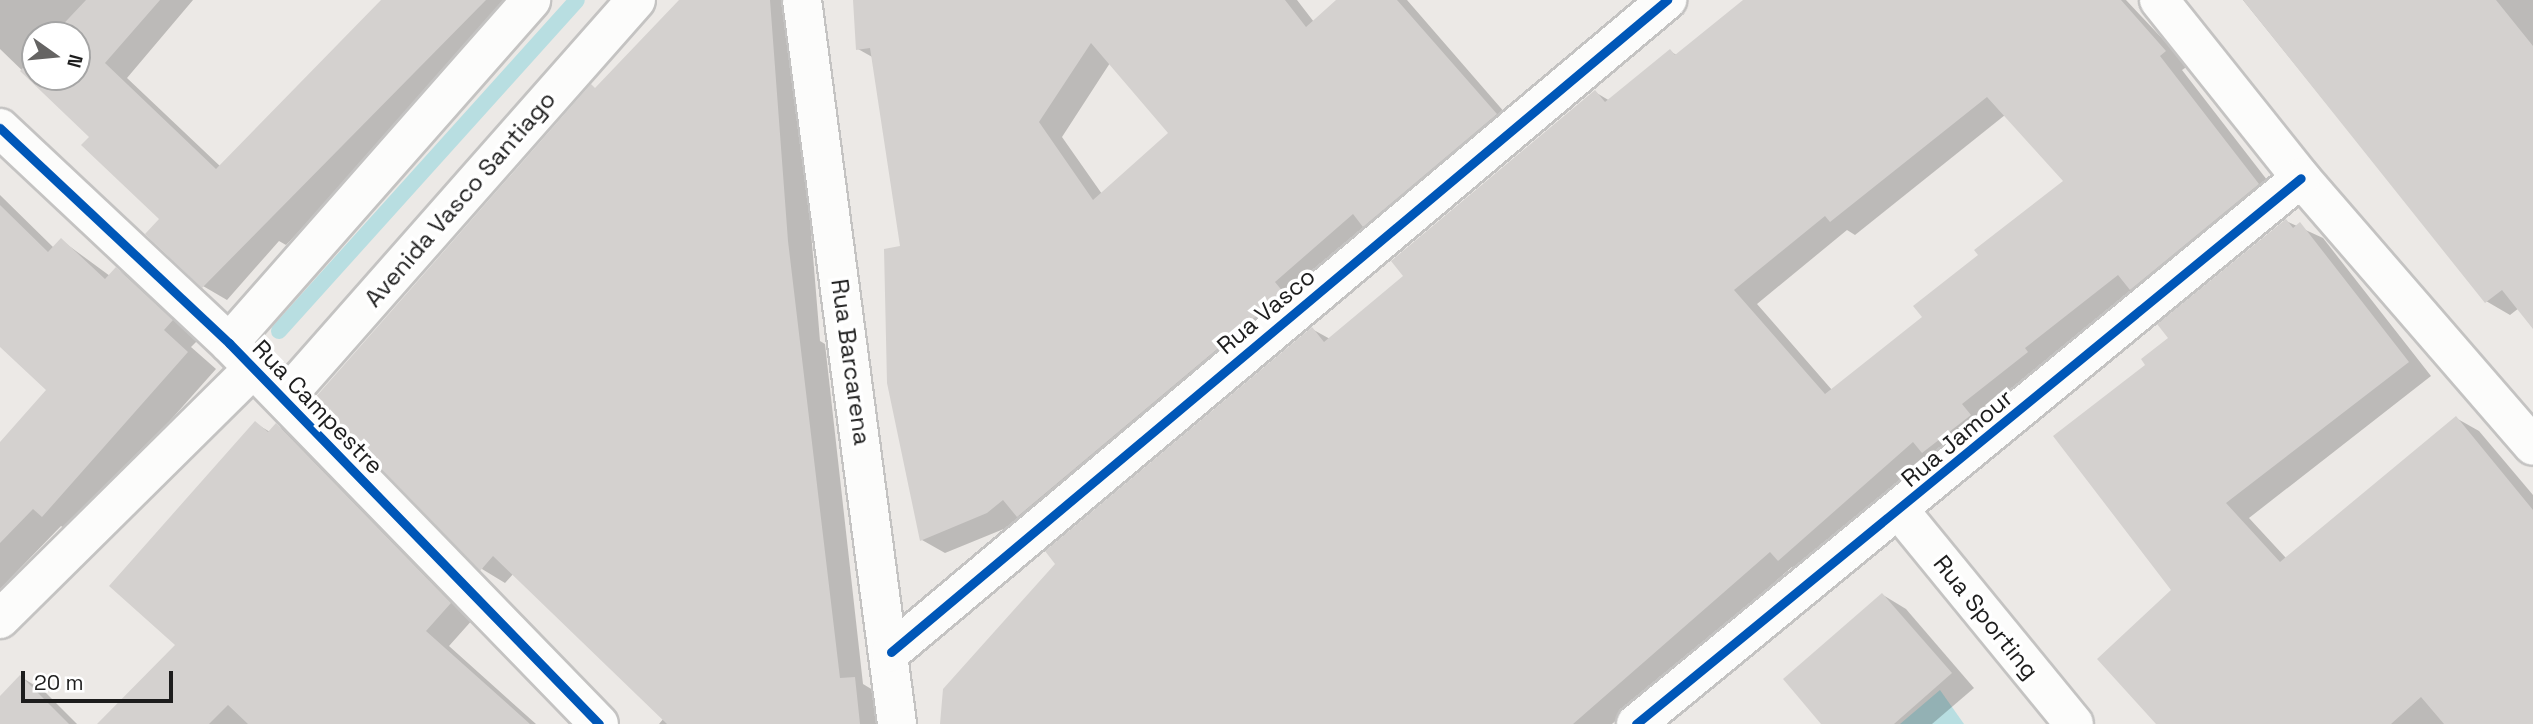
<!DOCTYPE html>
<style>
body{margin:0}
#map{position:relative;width:2533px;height:724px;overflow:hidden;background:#ece9e6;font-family:"Space Grotesk",sans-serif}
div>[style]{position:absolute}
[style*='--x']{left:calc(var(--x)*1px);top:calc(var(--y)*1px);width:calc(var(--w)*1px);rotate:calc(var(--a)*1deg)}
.water>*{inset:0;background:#b8dee1}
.shadow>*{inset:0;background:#0003}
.stream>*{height:16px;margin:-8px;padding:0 8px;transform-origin:8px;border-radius:8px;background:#b8dee1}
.building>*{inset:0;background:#d4d1cf}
.roads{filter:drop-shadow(2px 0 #c4c3c2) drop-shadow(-2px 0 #c4c3c2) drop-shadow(0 2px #c4c3c2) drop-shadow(0 -2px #c4c3c2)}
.minor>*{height:38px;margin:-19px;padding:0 19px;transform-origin:19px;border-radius:19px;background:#fcfcfb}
.cycleway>*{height:9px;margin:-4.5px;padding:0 4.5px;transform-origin:4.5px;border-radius:4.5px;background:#0057b8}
span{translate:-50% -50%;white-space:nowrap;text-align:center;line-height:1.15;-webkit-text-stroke:7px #fff;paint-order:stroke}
.street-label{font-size:24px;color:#1d1d1d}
.north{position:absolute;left:21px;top:21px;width:70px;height:70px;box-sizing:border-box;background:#fff;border:2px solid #a5a5a5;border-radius:50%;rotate:105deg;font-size:19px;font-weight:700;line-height:28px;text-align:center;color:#1d1d1d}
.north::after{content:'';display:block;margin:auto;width:24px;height:32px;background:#656463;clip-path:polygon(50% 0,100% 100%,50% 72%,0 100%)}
.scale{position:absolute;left:21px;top:671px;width:152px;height:32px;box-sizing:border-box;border:4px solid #1d1d1d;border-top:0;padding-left:9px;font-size:21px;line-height:24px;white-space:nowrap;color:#1d1d1d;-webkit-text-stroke:5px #fff;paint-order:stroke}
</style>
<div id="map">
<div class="water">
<div style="clip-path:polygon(1940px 690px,1964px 724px,1900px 724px)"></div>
</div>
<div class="shadow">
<div style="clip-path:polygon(evenodd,0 0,193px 0,127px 78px,221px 167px,383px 0,520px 0,286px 245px,279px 241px,227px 300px,203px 286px,162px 219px,91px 137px,0 49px,0 0,35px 35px,77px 35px,77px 77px,35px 77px,35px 35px)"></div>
<div style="clip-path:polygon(682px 0,792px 0,820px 341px,825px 344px,863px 684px,878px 693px,881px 724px,659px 724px,664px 718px,514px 573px,505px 583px,482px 569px,595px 89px)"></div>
<div style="clip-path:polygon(evenodd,855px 0,1297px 0,1314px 22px,1339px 0,1407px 0,1519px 129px,1011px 526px,945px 553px,922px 540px,902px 247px,874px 58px,858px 49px,855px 0,1110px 63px,1171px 133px,1102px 194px,1062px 137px,1110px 63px)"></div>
<div style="clip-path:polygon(evenodd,1748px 0,2126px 0,2188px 66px,2182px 70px,2281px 198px,1803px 573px,1792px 567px,1612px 724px,942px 724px,1312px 329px,1330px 339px,1406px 276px,1595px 92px,1610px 101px,1670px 51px,1678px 56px,1748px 0,2005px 115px,2066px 181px,1980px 255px,1924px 317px,1832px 390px,1757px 304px,1847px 230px,1855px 235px,2005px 115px)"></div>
<div style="clip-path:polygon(2243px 0,2533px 0,2533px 326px,2519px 308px,2510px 315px,2486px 301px)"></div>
<div style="clip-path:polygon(0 195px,54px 248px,61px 240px,110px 276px,116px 269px,145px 286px,200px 338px,191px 347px,216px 369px,71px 532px,61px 526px,0 589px,0 445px,49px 390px,0 344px)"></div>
<div style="clip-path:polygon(2286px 221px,2323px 238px,2431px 376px,2249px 518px,2286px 558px,2456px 418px,2479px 431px,2533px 495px,2533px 724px,2159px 724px,2173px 590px,2147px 365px)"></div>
<div style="clip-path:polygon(255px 423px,270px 432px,276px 425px,300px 439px,474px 618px,449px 646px,536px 724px,100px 724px,178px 645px)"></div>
<div style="clip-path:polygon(1883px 595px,1906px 609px,1974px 688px,1932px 724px,1823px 724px)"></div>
<div style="clip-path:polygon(21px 677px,44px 691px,77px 724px,0 724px,0 698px)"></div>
</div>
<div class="stream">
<div style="--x:279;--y:331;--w:445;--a:-48"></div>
</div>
<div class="building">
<div style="clip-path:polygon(86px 0,160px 0,105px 63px,216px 169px,381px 0,486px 0,202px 288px,145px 234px,159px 219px,81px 145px,89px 137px,20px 71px,35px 55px,35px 77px,77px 77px,77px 35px,53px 35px)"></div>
<div style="clip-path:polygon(679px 0,770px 0,788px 241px,840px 678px,855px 677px,860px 724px,667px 724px,493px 556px,480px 571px,314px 399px,591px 84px,595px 88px)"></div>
<div style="clip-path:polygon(evenodd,853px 0,1285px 0,1306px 27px,1336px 0,1397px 0,1497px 114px,1363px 227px,1353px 214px,1275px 282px,1284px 293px,1017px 517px,1003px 500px,987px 513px,920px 541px,887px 383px,884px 249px,900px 246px,870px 48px,856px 50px,853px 0,1091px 43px,1168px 133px,1093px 200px,1039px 122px,1091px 43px)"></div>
<div style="clip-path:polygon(evenodd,1743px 0,2121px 0,2166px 51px,2160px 56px,2259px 184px,2130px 290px,2118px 275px,2025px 348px,2028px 352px,1962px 404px,1971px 415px,1922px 453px,1913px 442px,1778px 561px,1770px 552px,1573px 724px,940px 724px,943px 689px,1055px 564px,1045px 551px,1312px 327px,1324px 342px,1403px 276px,1391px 261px,1595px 90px,1605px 102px,1670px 49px,1675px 55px,1743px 0,1987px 97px,2063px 181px,1974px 250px,1978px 255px,1913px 306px,1922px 317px,1825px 394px,1734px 290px,1825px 216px,1830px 222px,1987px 97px)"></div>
<div style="clip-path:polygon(2243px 0,2496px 0,2533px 46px,2533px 329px,2502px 290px,2485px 303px)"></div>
<div style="clip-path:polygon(0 205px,48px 252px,61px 238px,105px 279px,116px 267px,173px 320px,164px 330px,188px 352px,42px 517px,33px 509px,0 543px,0 442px,46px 390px,0 347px)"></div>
<div style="clip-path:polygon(2286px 219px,2293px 228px,2300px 222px,2409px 362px,2226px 503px,2280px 562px,2456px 416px,2533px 510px,2533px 724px,2444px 724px,2421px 697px,2391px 724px,2156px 724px,2097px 659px,2171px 590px,2053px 436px,2145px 365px,2141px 359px,2168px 338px,2157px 324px)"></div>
<div style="clip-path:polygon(255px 421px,268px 432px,276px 423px,451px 603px,426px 631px,530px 724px,248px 724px,228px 705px,209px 724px,97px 724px,175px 645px,109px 586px)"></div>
<div style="clip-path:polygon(1882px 593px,1952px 673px,1894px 724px,1821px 724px,1783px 679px)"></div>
<div style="clip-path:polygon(20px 675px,69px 724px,0 724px,0 696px)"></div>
</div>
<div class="roads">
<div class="minor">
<div style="--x:802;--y:0;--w:730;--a:82.52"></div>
<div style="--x:2159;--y:0;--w:228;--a:51.4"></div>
<div style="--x:2301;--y:178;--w:354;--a:49.1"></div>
<div style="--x:0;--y:128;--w:314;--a:43.2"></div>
<div style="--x:229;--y:343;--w:531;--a:45.84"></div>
<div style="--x:229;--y:343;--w:457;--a:-48.6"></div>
<div style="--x:284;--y:399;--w:532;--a:-48.58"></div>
<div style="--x:1899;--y:510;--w:276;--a:50.7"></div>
<div style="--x:0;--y:619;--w:357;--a:-44.7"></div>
<div style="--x:891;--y:652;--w:1014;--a:-40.04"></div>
<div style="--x:1636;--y:724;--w:860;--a:-39.39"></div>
</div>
</div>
<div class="cycleway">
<div style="--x:0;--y:128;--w:314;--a:43.2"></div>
<div style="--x:229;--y:343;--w:531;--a:45.84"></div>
<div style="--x:891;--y:652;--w:1014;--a:-40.04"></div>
<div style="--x:1636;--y:724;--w:860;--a:-39.39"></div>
</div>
<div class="street-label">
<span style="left:460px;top:199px;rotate:-49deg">Avenida Vasco Santiago</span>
<span style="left:1266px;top:311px;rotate:-40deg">Rua Vasco</span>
<span style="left:851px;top:362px;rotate:82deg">Rua Barcarena</span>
<span style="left:318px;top:407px;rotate:46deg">Rua Campestre</span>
<span style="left:1957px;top:438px;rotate:-40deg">Rua Jamour</span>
<span style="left:1986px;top:617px;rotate:51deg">Rua Sporting</span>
</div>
<div class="north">N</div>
<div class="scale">20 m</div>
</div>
